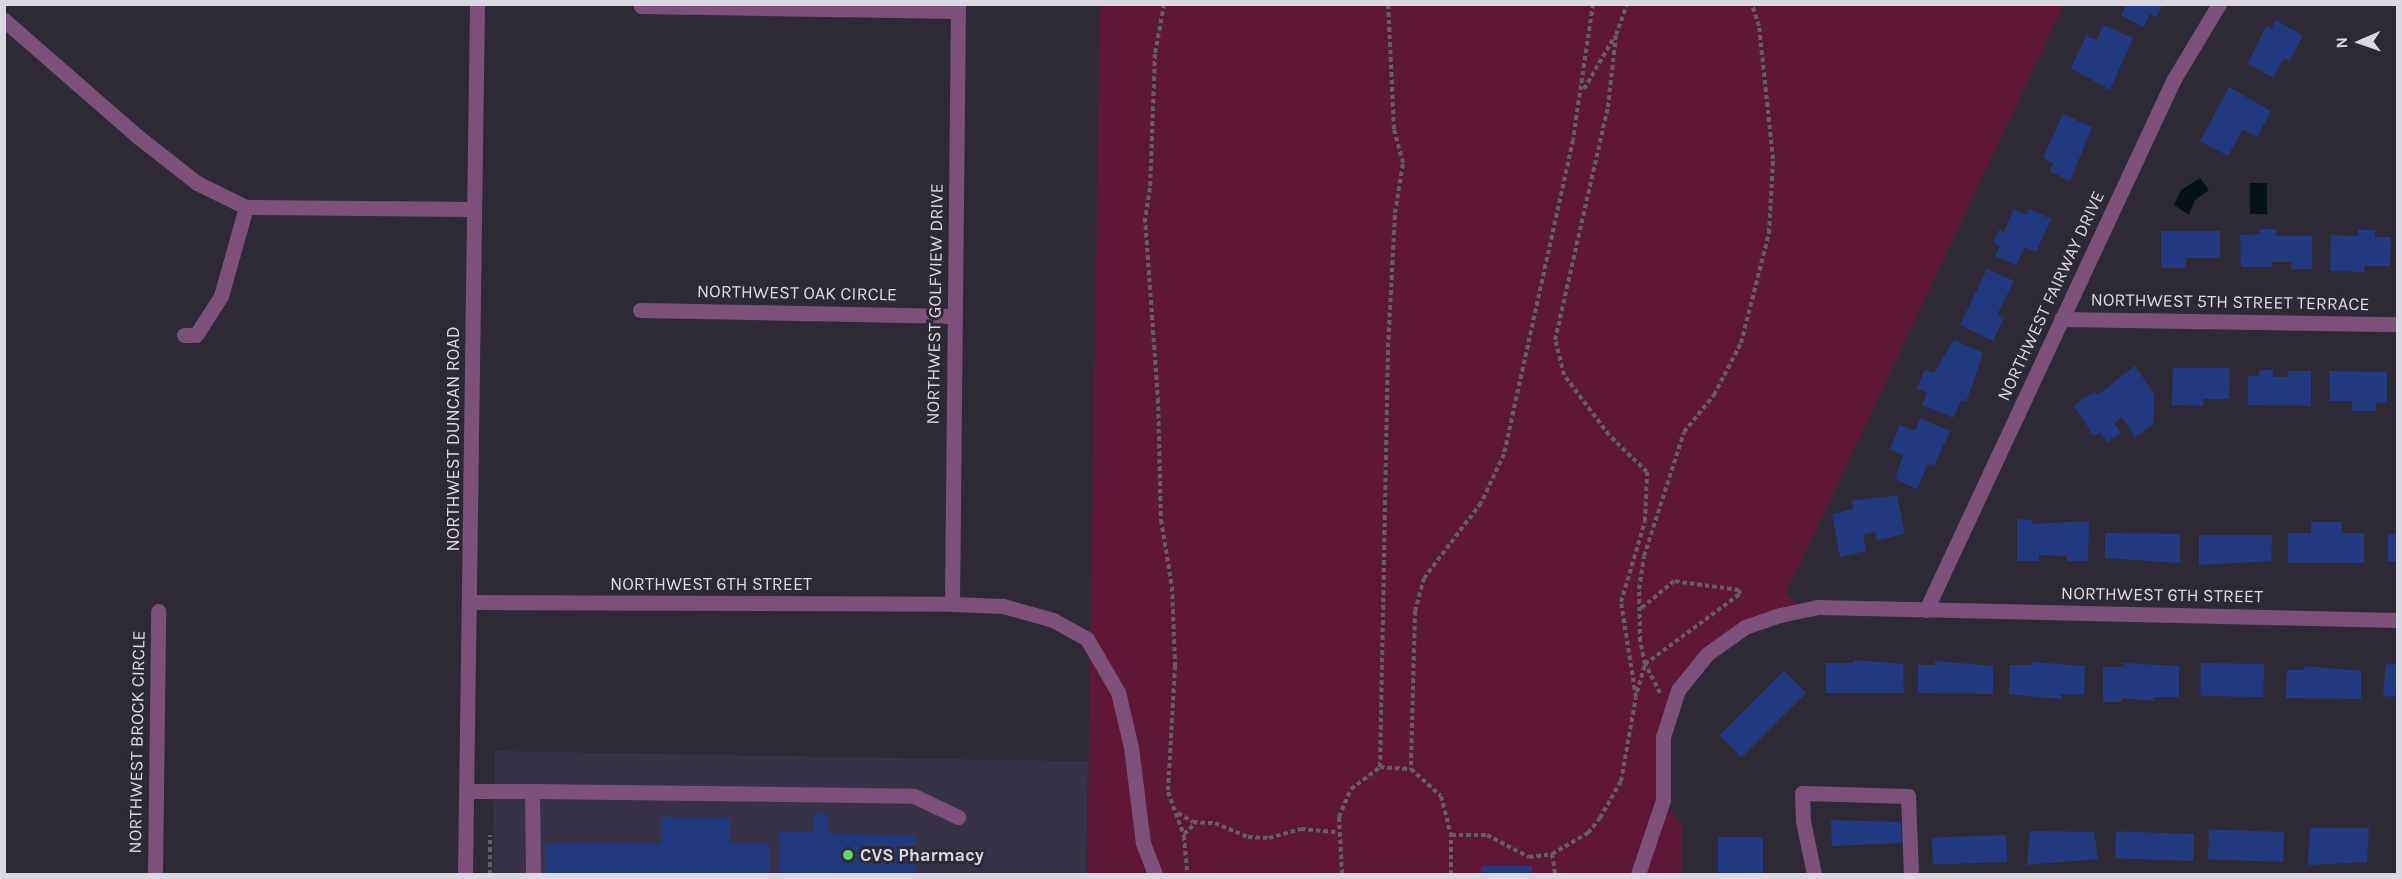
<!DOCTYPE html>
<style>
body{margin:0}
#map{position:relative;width:2402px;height:879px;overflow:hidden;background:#2d2a36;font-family:Karla,sans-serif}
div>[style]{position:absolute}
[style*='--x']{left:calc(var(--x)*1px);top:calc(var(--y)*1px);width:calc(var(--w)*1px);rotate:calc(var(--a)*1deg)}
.built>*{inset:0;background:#373245;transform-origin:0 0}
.green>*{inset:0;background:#5e1836}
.water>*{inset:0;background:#06121a;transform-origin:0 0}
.building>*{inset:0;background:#22397f;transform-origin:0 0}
.path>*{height:4px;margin-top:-2px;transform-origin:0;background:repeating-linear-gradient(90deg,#625f6a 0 4.5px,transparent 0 7.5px)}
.minor>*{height:15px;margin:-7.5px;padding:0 7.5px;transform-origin:7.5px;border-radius:7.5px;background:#7b517a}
.dots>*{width:16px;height:16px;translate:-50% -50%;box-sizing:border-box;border:3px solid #2d2a36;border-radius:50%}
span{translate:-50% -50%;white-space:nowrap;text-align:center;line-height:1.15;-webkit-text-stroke:6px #2d2a36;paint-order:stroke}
.street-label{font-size:18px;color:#dad8e0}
.poi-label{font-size:18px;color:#dad8e0;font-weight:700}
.left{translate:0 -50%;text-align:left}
.frame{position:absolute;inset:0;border:6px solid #dad8e0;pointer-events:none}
.north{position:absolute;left:2330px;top:12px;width:60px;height:60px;-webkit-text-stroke:4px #2d2a36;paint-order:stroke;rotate:268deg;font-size:16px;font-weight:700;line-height:24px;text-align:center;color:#dad8e0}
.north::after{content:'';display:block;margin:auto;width:21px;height:27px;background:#dad8e0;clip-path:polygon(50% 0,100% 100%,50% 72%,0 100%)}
</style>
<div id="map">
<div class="built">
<div style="left:495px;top:751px;width:593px;height:123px;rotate:1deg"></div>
</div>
<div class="green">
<div style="clip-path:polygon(1100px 5px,2063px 5px,1786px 593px,1803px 610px,1745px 627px,1678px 690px,1663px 737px,1663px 800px,1682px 826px,1682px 874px,1087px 874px)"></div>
</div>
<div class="water">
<div style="clip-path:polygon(2200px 178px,2209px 190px,2195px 200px,2189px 215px,2174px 205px,2181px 190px)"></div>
<div style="left:2250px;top:183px;width:17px;height:31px"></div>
</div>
<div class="building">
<div style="clip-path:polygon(2127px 4px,2163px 4px,2156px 17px,2150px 14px,2143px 27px,2121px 15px)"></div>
<div style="clip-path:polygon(2276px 20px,2303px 36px,2289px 61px,2284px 58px,2273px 78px,2248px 63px,2266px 26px,2271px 29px)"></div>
<div style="clip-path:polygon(2103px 25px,2133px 38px,2110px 90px,2071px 68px,2086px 36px,2097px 40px)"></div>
<div style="clip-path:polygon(2229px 87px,2271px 111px,2257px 137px,2243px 129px,2228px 156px,2200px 141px)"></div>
<div style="clip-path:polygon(2063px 114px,2092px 127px,2070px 181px,2049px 171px,2053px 163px,2043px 158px)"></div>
<div style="clip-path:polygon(2014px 209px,2026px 215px,2029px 209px,2051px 219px,2036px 252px,2025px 247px,2016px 265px,1995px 256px,2000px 246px,1993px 242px,1999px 230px,2004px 232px)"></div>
<div style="clip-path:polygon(2260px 229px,2276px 229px,2276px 236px,2312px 236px,2312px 269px,2291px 269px,2291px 262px,2272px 262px,2272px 267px,2241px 267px,2240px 235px,2260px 234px)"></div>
<div style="clip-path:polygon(2358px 230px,2375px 230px,2375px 237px,2391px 237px,2390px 266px,2365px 266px,2364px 272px,2330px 271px,2331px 235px,2358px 236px)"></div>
<div style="clip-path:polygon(2161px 231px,2220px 231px,2220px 258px,2186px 258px,2186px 268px,2161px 268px)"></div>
<div style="clip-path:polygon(1987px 269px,2014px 281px,1997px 315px,2004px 318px,1993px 341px,1960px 325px)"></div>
<div style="clip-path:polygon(1954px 340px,1983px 353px,1966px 402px,1961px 400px,1953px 418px,1922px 405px,1927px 393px,1917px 389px,1925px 369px,1934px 373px)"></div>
<div style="clip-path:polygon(2135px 366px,2154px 393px,2153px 424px,2135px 437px,2122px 417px,2114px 423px,2121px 433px,2107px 442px,2100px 432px,2094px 436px,2074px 406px,2095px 391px,2098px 395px)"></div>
<div style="clip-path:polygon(2173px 368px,2230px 368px,2229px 399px,2203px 399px,2203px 406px,2172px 405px)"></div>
<div style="clip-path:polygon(2259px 370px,2273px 370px,2273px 377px,2288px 377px,2288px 371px,2311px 371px,2311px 406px,2248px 405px,2248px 376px,2259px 376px)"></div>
<div style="clip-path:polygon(2329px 371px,2387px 372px,2387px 403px,2376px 402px,2376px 411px,2352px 411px,2352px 401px,2330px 401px)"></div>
<div style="clip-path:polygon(1920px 418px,1950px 431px,1934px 466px,1928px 463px,1917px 489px,1895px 479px,1903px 455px,1890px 449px,1900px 425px,1915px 431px)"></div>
<div style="clip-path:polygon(1897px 495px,1905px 534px,1877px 540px,1875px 532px,1863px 535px,1866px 551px,1840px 557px,1832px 514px,1853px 509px,1852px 501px)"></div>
<div style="clip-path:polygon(2017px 519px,2032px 520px,2033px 524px,2089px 521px,2088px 561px,2067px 561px,2067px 556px,2039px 555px,2039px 561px,2017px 561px)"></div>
<div style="clip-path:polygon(2311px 522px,2342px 522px,2342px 533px,2364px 533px,2364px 563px,2288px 563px,2288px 533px,2311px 533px)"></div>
<div style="clip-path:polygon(2105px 533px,2180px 534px,2180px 563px,2105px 558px)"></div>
<div style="left:2388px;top:534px;width:10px;height:27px"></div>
<div style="clip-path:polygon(2199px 535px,2272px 535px,2271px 561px,2199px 565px)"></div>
<div style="clip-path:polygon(1854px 660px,1903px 664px,1904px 693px,1826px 693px,1826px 663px,1854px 663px)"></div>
<div style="clip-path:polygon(1935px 661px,1993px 666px,1993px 694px,1918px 693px,1918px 665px,1935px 665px)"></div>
<div style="clip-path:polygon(2031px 662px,2085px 666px,2084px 695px,2061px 694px,2061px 699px,2009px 694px,2010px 665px,2031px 665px)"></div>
<div style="clip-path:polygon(2123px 663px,2179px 666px,2179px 697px,2154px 697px,2154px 701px,2122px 698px,2121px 702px,2103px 702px,2103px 667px,2124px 667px)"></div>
<div style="left:2201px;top:663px;width:63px;height:33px;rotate:1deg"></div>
<div style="left:2386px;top:664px;width:12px;height:32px;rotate:5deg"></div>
<div style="clip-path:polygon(2304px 666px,2361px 671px,2361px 699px,2286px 698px,2287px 670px,2304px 670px)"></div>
<div style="left:1784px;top:671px;width:31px;height:91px;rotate:45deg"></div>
<div style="clip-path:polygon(814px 813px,827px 813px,829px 834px,916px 835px,916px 874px,780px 874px,780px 831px,814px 831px)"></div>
<div style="clip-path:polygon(661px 817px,730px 818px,730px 843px,770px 843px,770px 874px,545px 874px,545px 843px,661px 844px)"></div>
<div style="clip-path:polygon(1831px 820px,1901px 822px,1902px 843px,1832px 846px)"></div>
<div style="clip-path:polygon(2310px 828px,2369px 828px,2367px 862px,2308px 865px)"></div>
<div style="clip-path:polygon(2030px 831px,2094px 832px,2098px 859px,2027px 865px)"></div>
<div style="left:2284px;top:832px;width:30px;height:75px;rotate:92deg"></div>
<div style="left:2194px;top:834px;width:27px;height:78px;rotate:92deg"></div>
<div style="left:2006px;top:835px;width:27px;height:74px;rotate:88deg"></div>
<div style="left:1718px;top:837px;width:45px;height:37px"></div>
<div style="left:1481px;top:866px;width:51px;height:8px"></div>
</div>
<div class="path">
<div style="--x:1164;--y:4;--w:51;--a:100.2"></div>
<div style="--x:1155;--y:54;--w:134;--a:92.1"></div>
<div style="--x:1150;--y:188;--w:30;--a:99"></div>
<div style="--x:1145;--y:218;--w:181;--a:85.9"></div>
<div style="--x:1158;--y:399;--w:121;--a:88.6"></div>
<div style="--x:1161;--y:520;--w:68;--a:80.7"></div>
<div style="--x:1172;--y:587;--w:79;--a:87.8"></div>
<div style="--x:1175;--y:666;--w:126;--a:93.2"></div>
<div style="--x:1168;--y:792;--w:47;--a:70"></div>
<div style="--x:1184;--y:836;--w:38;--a:85"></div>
<div style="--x:1593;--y:4;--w:137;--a:98.4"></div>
<div style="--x:1573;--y:140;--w:321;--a:102.4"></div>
<div style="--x:1504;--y:454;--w:54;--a:115.1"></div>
<div style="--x:1481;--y:503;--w:94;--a:127.2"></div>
<div style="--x:1424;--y:578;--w:34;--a:105"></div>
<div style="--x:1415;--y:611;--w:158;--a:91.5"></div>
<div style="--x:1411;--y:769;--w:40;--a:42"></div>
<div style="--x:1441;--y:796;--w:40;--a:75.6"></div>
<div style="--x:1451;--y:835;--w:36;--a:0"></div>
<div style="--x:1487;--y:835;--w:47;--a:27.6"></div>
<div style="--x:1529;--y:857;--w:23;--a:-7"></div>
<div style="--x:1552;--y:854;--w:42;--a:-30.3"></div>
<div style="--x:1588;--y:833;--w:19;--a:-51"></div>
<div style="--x:1600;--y:818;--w:43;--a:-60.4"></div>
<div style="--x:1621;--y:781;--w:85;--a:-79.9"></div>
<div style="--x:1636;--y:697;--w:96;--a:-99"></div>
<div style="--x:1621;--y:602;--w:84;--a:-73.5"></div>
<div style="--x:1645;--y:521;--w:49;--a:-87.7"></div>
<div style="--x:1647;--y:472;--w:53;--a:-135.8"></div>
<div style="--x:1609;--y:435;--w:75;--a:-126.9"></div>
<div style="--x:1564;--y:375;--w:36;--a:-104"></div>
<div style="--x:1555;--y:340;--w:239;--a:-77.2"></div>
<div style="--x:1608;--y:107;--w:72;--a:-83.7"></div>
<div style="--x:1616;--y:35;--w:33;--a:-70"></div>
<div style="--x:1584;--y:89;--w:61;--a:-59.7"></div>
<div style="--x:1637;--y:692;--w:29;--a:-74"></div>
<div style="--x:1645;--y:664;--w:118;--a:-36.4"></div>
<div style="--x:1740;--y:594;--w:4;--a:-104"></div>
<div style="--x:1739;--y:590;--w:66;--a:-172.1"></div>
<div style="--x:1674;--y:581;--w:45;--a:140.4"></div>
<div style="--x:1660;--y:693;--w:33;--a:-117"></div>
<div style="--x:1645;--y:664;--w:24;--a:-102"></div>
<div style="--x:1640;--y:641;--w:52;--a:-91.1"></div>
<div style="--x:1639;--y:589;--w:33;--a:-81"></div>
<div style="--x:1644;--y:556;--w:130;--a:-72.1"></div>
<div style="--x:1684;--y:432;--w:48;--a:-51"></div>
<div style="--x:1714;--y:395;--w:59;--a:-62.6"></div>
<div style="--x:1741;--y:343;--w:114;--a:-75.7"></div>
<div style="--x:1769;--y:233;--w:74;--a:-86.9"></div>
<div style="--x:1773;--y:159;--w:134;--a:-96"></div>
<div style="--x:1759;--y:26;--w:23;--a:-108"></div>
<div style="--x:1380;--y:767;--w:420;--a:-88.9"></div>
<div style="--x:1388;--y:347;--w:134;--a:-87"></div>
<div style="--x:1395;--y:213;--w:51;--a:-80.9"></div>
<div style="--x:1403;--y:163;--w:35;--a:-105"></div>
<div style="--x:1394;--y:129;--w:125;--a:-92.7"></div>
<div style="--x:1178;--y:813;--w:17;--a:31"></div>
<div style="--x:1193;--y:822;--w:22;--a:3"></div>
<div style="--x:1215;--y:823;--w:36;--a:23"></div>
<div style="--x:1248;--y:837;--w:21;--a:3"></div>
<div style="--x:1269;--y:838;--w:33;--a:-16"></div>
<div style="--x:1301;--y:829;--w:37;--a:5"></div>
<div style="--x:1184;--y:834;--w:16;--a:-43"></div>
<div style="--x:1552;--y:854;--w:20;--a:81"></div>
<div style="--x:490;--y:874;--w:39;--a:-90"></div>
<div style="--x:1342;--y:874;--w:57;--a:-93"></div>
<div style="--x:1339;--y:817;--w:30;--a:-67"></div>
<div style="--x:1351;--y:789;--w:36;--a:-37"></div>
<div style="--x:1380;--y:767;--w:31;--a:4"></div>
<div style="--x:1451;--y:874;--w:39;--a:-90"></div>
</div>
<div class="minor">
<div style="--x:641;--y:6;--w:317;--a:0.9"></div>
<div style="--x:4;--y:20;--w:176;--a:41.1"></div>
<div style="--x:137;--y:136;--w:76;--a:38.1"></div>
<div style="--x:197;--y:183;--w:55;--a:26.1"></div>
<div style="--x:246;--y:207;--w:228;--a:0.5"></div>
<div style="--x:640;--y:310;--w:314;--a:1.1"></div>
<div style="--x:2061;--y:319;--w:337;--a:0.9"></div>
<div style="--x:184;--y:335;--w:12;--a:0"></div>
<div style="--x:196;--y:335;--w:46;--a:-57.3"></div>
<div style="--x:221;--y:296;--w:92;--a:-74.3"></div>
<div style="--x:471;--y:602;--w:481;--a:0.2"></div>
<div style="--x:952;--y:604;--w:51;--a:2.2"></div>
<div style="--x:1003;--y:606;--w:52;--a:15.6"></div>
<div style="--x:1053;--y:620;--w:39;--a:29"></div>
<div style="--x:1087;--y:639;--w:61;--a:59.7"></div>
<div style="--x:1118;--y:692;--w:57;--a:76.7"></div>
<div style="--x:1131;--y:747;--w:97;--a:82.9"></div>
<div style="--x:1143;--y:843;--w:33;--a:69"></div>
<div style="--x:952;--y:604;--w:600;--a:-89.43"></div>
<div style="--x:1926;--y:610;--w:586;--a:-64.97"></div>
<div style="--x:2174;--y:79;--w:87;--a:-59"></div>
<div style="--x:467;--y:791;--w:65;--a:0"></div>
<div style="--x:532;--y:791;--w:83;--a:89.3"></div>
<div style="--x:532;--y:791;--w:382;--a:0.7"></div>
<div style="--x:914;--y:796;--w:49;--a:25.5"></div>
<div style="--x:155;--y:874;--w:263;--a:-89.3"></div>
<div style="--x:465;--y:874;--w:870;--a:-89.21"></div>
<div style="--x:1638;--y:874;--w:78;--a:-71.3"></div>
<div style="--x:1663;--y:800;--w:63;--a:-90"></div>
<div style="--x:1663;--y:737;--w:49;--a:-72.3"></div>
<div style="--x:1678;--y:690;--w:46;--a:-51.1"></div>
<div style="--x:1707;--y:654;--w:47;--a:-35.4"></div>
<div style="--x:1745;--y:627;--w:37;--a:-19"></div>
<div style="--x:1780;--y:615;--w:38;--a:-12"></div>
<div style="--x:1817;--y:607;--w:581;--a:1.28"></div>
<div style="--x:1814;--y:874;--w:54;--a:-101.7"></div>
<div style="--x:1803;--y:821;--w:28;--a:-92"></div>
<div style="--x:1802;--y:793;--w:106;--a:1.6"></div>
<div style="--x:1908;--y:796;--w:78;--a:87.8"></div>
</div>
<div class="dots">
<div style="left:848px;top:855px;background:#62d469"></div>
</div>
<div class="street-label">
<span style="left:797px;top:293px;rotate:1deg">NORTHWEST OAK CIRCLE</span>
<span style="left:2051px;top:296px;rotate:-65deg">NORTHWEST FAIRWAY DRIVE</span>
<span style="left:2230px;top:302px;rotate:1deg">NORTHWEST 5TH STREET TERRACE</span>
<span style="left:935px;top:304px;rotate:-89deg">NORTHWEST GOLFVIEW DRIVE</span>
<span style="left:453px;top:439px;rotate:-90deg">NORTHWEST DUNCAN ROAD</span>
<span style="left:711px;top:584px">NORTHWEST 6TH STREET</span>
<span style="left:2162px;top:595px;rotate:1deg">NORTHWEST 6TH STREET</span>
<span style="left:137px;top:742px;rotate:-89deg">NORTHWEST BROCK CIRCLE</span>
</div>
<div class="poi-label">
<span class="left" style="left:860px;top:855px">CVS Pharmacy</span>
</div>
<div class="frame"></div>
<div class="north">N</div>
</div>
